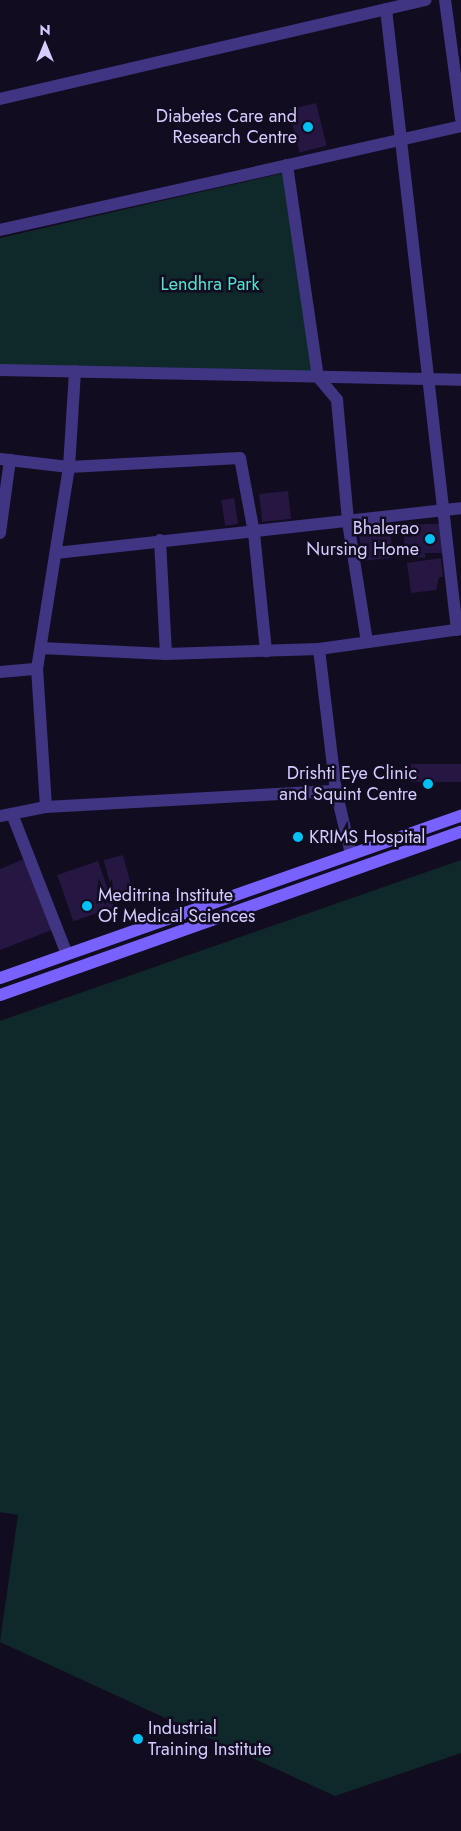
<!DOCTYPE html>
<style>
body{margin:0}
#map{position:relative;width:461px;height:1831px;overflow:hidden;background:#120c21;font-family:Jost,sans-serif}
div>[style]{position:absolute}
[style*='--x']{left:calc(var(--x)*1px);top:calc(var(--y)*1px);width:calc(var(--w)*1px);rotate:calc(var(--a)*1deg)}
.green>*{inset:0;background:#0f292b}
.building>*{inset:0;background:#251742;transform-origin:0 0}
.street>*{height:12px;margin:-6px;padding:0 6px;transform-origin:6px;border-radius:6px;background:#403582}
.secondary>*{height:12px;margin:-6px;padding:0 6px;transform-origin:6px;border-radius:6px;background:#7862ff}
.dots>*{width:14px;height:14px;translate:-50% -50%;box-sizing:border-box;border:2px solid #120c21;border-radius:50%}
span{translate:-50% -50%;white-space:nowrap;text-align:center;line-height:1.15;-webkit-text-stroke:5px #120c21;paint-order:stroke}
.poi-label{font-size:18px;color:#d7cbff}
.right{translate:-100% -50%;text-align:right}
.left{translate:0 -50%;text-align:left}
.park-label{font-size:18px;color:#53e3d0}
.north{position:absolute;left:20px;top:20px;width:50px;height:50px;-webkit-text-stroke:4px #120c21;paint-order:stroke;rotate:0deg;font-size:14px;font-weight:700;line-height:20px;text-align:center;color:#d7cbff}
.north::after{content:'';display:block;margin:auto;width:18px;height:22px;background:#d7cbff;clip-path:polygon(50% 0,100% 100%,50% 72%,0 100%)}
</style>
<div id="map">
<div class="green">
<div style="clip-path:polygon(288px 172px,318px 377px,0 370px,0 238px)"></div>
<div style="clip-path:polygon(461px 860px,461px 1753px,335px 1796px,0 1642px,18px 1515px,0 1512px,0 1021px)"></div>
</div>
<div class="building">
<div style="left:316px;top:103px;width:44px;height:28px;rotate:76deg"></div>
<div style="left:288px;top:491px;width:28px;height:29px;rotate:84deg"></div>
<div style="left:234px;top:498px;width:26px;height:13px;rotate:81deg"></div>
<div style="clip-path:polygon(411px 524px,440px 524px,442px 553px,425px 553px,425px 558px,405px 556px,404px 536px,411px 537px)"></div>
<div style="left:390px;top:530px;width:28px;height:31px;rotate:84deg"></div>
<div style="clip-path:polygon(441px 558px,443px 577px,439px 577px,436px 590px,411px 593px,407px 563px)"></div>
<div style="left:461px;top:764px;width:18px;height:50px;rotate:90deg"></div>
<div style="left:123px;top:855px;width:39px;height:20px;rotate:75deg"></div>
<div style="clip-path:polygon(24px 859px,52px 930px,0 950px,0 869px)"></div>
<div style="left:98px;top:861px;width:49px;height:43px;rotate:71deg"></div>
</div>
<div class="street">
<div style="--x:445;--y:0;--w:119;--a:82.3"></div>
<div style="--x:386;--y:9;--w:625;--a:83.48"></div>
<div style="--x:0;--y:99;--w:437;--a:-13.1"></div>
<div style="--x:287;--y:165;--w:214;--a:81.7"></div>
<div style="--x:318;--y:377;--w:30;--a:50"></div>
<div style="--x:337;--y:400;--w:122;--a:84.8"></div>
<div style="--x:348;--y:522;--w:121;--a:81"></div>
<div style="--x:0;--y:230;--w:473;--a:-12.7"></div>
<div style="--x:0;--y:370;--w:461;--a:1.2"></div>
<div style="--x:0;--y:459;--w:69;--a:6.6"></div>
<div style="--x:69;--y:467;--w:171;--a:-3"></div>
<div style="--x:240;--y:458;--w:76;--a:79.4"></div>
<div style="--x:254;--y:533;--w:119;--a:84.2"></div>
<div style="--x:0;--y:533;--w:74;--a:-82.2"></div>
<div style="--x:160;--y:540;--w:114;--a:87"></div>
<div style="--x:56;--y:553;--w:407;--a:-6.3"></div>
<div style="--x:41;--y:648;--w:125;--a:2.7"></div>
<div style="--x:166;--y:654;--w:153;--a:-1.9"></div>
<div style="--x:319;--y:649;--w:143;--a:-8"></div>
<div style="--x:319;--y:649;--w:143;--a:83.2"></div>
<div style="--x:336;--y:791;--w:65;--a:76.6"></div>
<div style="--x:0;--y:672;--w:37;--a:-5"></div>
<div style="--x:46;--y:807;--w:138;--a:-93.7"></div>
<div style="--x:37;--y:669;--w:205;--a:-81"></div>
<div style="--x:69;--y:467;--w:96;--a:-86.4"></div>
<div style="--x:12;--y:814;--w:150;--a:68.6"></div>
<div style="--x:0;--y:816;--w:47;--a:-11.1"></div>
<div style="--x:46;--y:807;--w:290;--a:-3.2"></div>
</div>
<div class="secondary">
<div style="--x:0;--y:978;--w:489;--a:-19.4"></div>
<div style="--x:0;--y:995;--w:489;--a:-19.5"></div>
</div>
<div class="dots">
<div style="left:308px;top:127px;background:#00c2f6"></div>
<div style="left:430px;top:539px;background:#00c2f6"></div>
<div style="left:428px;top:784px;background:#00c2f6"></div>
<div style="left:298px;top:837px;background:#00c2f6"></div>
<div style="left:87px;top:906px;background:#00c2f6"></div>
<div style="left:138px;top:1739px;background:#00c2f6"></div>
</div>
<div class="poi-label">
<span class="right" style="left:297px;top:127px">Diabetes Care and<br>Research Centre</span>
<span class="right" style="left:419px;top:539px">Bhalerao<br>Nursing Home</span>
<span class="right" style="left:417px;top:784px">Drishti Eye Clinic<br>and Squint Centre</span>
<span class="left" style="left:309px;top:837px">KRIMS Hospital</span>
<span class="left" style="left:98px;top:906px">Meditrina Institute<br>Of Medical Sciences</span>
<span class="left" style="left:148px;top:1739px">Industrial<br>Training Institute</span>
</div>
<div class="park-label">
<span style="left:210px;top:284px">Lendhra Park</span>
</div>
<div class="north">N</div>
</div>
